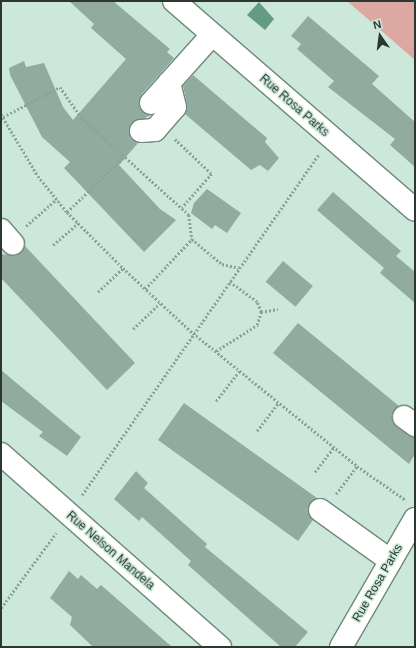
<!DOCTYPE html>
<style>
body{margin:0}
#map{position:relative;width:416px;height:648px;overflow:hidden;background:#cce8da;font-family:Arial,sans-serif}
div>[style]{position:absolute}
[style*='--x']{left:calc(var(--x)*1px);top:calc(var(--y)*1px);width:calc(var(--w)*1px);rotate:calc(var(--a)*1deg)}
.green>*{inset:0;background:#dda7a2}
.water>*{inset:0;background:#649c83}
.building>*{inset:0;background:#91ac9f;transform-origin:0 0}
.path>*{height:2.5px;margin-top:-1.25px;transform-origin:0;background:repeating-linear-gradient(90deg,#8da398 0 2px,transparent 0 4px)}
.roads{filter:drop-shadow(1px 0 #6f887c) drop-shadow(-1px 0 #6f887c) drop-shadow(0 1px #6f887c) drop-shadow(0 -1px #6f887c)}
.minor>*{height:22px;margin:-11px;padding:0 11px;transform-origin:11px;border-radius:11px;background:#fff}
span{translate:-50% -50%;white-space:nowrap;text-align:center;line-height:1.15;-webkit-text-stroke:3px #cce8da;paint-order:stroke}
.street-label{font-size:12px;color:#2c3732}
.frame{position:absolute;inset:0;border:2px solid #2c3732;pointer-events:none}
.north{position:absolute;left:360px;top:16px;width:40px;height:40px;-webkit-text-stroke:3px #cce8da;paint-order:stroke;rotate:346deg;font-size:11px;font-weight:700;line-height:16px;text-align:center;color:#2c3732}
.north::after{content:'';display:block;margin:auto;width:14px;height:18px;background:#2c3732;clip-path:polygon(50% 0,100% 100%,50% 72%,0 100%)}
</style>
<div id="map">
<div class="green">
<div style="clip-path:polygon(347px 1px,415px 1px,415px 60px)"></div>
</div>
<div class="water">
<div style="clip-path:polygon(259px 2px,274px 19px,265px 30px,247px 15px)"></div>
</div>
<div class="building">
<div style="clip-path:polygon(69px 1px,113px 1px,170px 49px,167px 52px,174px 58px,141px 95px,139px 107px,151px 115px,130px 125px,130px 138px,138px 143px,119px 165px,160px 209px,176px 220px,144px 252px,64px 168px,70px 162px,42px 137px,10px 75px,9px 68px,24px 61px,26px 67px,44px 63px,63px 107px,73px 120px,126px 59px,91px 28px,94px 24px)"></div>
<div style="clip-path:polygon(308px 16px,379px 76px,372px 84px,415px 122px,415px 167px,390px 145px,395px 139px,328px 87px,334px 81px,297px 49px,301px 44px,291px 36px)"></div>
<div style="clip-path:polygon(193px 75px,267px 138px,265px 142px,279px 158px,268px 171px,260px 165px,251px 170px,185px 114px,187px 104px,183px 86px)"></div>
<div style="clip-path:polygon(207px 189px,241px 213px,227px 233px,215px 225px,212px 229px,191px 213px,194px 203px)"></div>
<div style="clip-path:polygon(333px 192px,401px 251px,396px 256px,415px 272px,415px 303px,380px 273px,384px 268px,317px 210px)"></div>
<div style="clip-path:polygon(25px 246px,135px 363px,107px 390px,1px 278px,1px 254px,16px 256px)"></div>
<div style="left:283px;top:261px;width:39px;height:27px;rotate:40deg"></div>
<div style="clip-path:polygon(298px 323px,399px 406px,392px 415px,393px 422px,415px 438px,415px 454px,409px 464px,273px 353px)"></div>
<div style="clip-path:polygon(1px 370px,81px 437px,67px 456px,39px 436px,43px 432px,1px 401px)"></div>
<div style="clip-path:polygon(184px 403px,317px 498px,308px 508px,313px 520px,298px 541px,158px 440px)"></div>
<div style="clip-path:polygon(136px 471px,148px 483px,144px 488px,207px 544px,205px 547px,308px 632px,295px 647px,281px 647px,188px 565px,191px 561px,142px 517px,139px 521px,114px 499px)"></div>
<div style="clip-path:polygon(69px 571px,78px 579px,81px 575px,97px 589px,101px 585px,172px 647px,93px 647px,70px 625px,72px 617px,50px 598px)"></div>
</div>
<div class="path">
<div style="--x:1;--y:114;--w:72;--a:59.2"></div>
<div style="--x:38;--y:176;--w:46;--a:51.1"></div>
<div style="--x:67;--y:212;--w:79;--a:45"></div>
<div style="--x:123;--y:268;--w:96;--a:42.9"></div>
<div style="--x:193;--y:333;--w:211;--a:39"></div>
<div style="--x:357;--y:466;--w:60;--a:34.8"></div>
<div style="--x:3;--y:117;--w:64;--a:-27.8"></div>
<div style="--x:60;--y:87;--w:37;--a:55"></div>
<div style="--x:81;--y:117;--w:146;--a:42.2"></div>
<div style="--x:189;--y:215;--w:24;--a:83"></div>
<div style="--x:175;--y:139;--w:51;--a:43.4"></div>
<div style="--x:212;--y:174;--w:45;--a:131.4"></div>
<div style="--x:67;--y:212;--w:79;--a:-44"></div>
<div style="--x:26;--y:226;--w:41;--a:-41.1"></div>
<div style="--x:53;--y:245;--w:33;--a:-41"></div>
<div style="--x:145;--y:289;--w:69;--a:-46.8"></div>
<div style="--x:192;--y:239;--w:39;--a:40"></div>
<div style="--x:222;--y:264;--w:17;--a:13"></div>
<div style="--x:98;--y:292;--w:35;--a:-44"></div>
<div style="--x:261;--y:312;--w:17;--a:-10"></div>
<div style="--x:133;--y:329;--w:37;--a:-44"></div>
<div style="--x:216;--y:351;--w:49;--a:-32.4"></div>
<div style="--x:257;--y:325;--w:14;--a:-73"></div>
<div style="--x:261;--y:312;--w:11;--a:-112"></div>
<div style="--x:257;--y:302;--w:34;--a:-144"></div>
<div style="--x:216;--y:401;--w:39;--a:-52"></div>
<div style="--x:257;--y:431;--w:36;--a:-53"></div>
<div style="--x:315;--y:472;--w:31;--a:-53"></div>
<div style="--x:336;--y:494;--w:35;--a:-53"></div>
<div style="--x:82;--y:495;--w:414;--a:-55.2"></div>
<div style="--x:1;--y:608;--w:93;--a:-53.7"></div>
</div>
<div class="roads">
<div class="minor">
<div style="--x:174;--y:1;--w:319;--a:40.9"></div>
<div style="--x:151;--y:103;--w:91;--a:-48.1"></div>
<div style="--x:141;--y:131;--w:14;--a:-4"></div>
<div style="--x:155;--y:130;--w:30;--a:-49"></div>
<div style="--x:175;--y:107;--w:25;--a:-104"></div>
<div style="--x:1;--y:230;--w:18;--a:49"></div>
<div style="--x:404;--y:417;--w:14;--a:36"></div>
<div style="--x:1;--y:454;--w:292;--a:41.4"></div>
<div style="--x:320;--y:510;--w:87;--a:35.7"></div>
<div style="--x:341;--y:647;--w:148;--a:-60"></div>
</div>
</div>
<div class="street-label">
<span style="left:294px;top:106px;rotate:41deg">Rue Rosa Parks</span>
<span style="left:110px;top:551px;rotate:41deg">Rue Nelson Mandela</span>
<span style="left:378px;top:583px;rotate:-60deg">Rue Rosa Parks</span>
</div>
<div class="frame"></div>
<div class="north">N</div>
</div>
